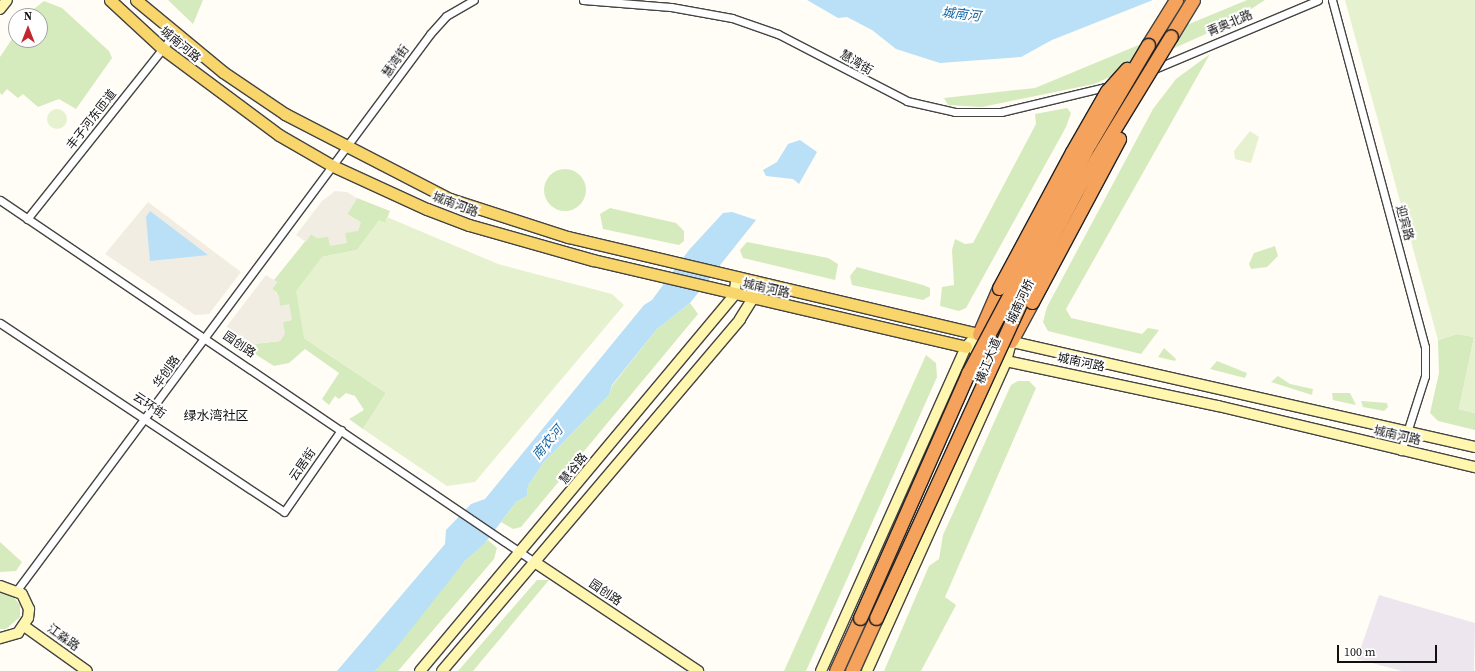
<!DOCTYPE html>
<meta charset="utf-8">
<style>
body{margin:0}
#map{position:relative;width:1475px;height:671px;overflow:hidden;background:#fffdf5;font-family:"Source Serif 4","Noto Sans SC",serif}
div>[style]{position:absolute}
[style*='--x']{left:calc(var(--x)*1px);top:calc(var(--y)*1px);width:calc(var(--w)*1px);rotate:calc(var(--a)*1deg)}
.industrial>*{inset:0;background:#eee6ef}
.green>*{inset:0;background:#d5ebbd}
.round{border-radius:50%}
.pitch>*{inset:0;background:#e6f2cf}
.plaza>*{inset:0;background:#f1ede2}
.water>*{inset:0;background:#b9e0f7}
.roads{filter:drop-shadow(1px 0 #444) drop-shadow(-1px 0 #444) drop-shadow(0 1px #444) drop-shadow(0 -1px #444)}
.street>*{height:7px;margin:-3.5px;padding:0 3.5px;transform-origin:3.5px;border-radius:3.5px;background:#fff}
.secondary>*{height:10px;margin:-5px;padding:0 5px;transform-origin:5px;border-radius:5px;background:#fff6b0}
.primary>*{height:11px;margin:-5.5px;padding:0 5.5px;transform-origin:5.5px;border-radius:5.5px;background:#f9d66b}
.highway>*{height:13px;margin:-6.5px;padding:0 6.5px;transform-origin:6.5px;border-radius:6.5px;background:#f5a25d}
.bridges{filter:drop-shadow(1px 0 #222) drop-shadow(-1px 0 #222) drop-shadow(0 1px #222) drop-shadow(0 -1px #222)}
.highway-bridge>*{height:13px;margin:-6.5px;padding:0 6.5px;transform-origin:6.5px;border-radius:6.5px;background:#f5a25d}
span{translate:-50% -50%;white-space:nowrap;text-align:center;line-height:1.15;-webkit-text-stroke:4px #fff;paint-order:stroke}
.street-label{font-size:12px;color:#111}
.water-label{font-size:13px;color:#1768a6;font-style:italic}
.neighbourhood-label{font-size:13px;color:#111}
.north{position:absolute;left:8px;top:8px;width:40px;height:40px;box-sizing:border-box;background:#fff;border:1px solid #a0a0a0;border-radius:50%;rotate:0deg;font-size:11px;font-weight:700;line-height:16px;text-align:center;color:#111}
.north::after{content:'';display:block;margin:auto;width:14px;height:18px;background:#c4262e;clip-path:polygon(50% 0,100% 100%,50% 72%,0 100%)}
.scale{position:absolute;left:1337px;top:645px;width:100px;height:18px;box-sizing:border-box;border:2px solid #111;border-top:0;padding-left:5px;font-size:12px;line-height:14px;white-space:nowrap;color:#111;-webkit-text-stroke:3px #fff;paint-order:stroke}
</style>
<div id="map">
<div class="industrial">
<div style="clip-path:polygon(1379px 595px,1475px 623px,1474px 671px,1402px 671px,1357px 659px)"></div>
</div>
<div class="green">
<div style="clip-path:polygon(168px 0,203px 0,193px 24px)"></div>
<div style="clip-path:polygon(1247px 0,1265px 0,1228px 24px,1094px 84px,982px 107px,948px 105px,944px 98px,1035px 88px)"></div>
<div style="clip-path:polygon(44px 1px,62px 8px,109px 51px,112px 58px,76px 109px,59px 99px,38px 107px,23px 94px,18px 98px,7px 89px,2px 95px,0 93px,0 57px,16px 33px,16px 40px,40px 40px,40px 16px,25px 16px)"></div>
<div style="clip-path:polygon(1210px 54px,1066px 309px,1071px 318px,1142px 334px,1148px 328px,1159px 330px,1141px 354px,1048px 331px,1043px 322px,1047px 307px,1153px 109px,1176px 79px)"></div>
<div style="clip-path:polygon(1067px 108px,1071px 113px,1066px 127px,966px 308px,959px 311px,940px 306px,942px 287px,954px 285px,952px 250px,955px 239px,965px 244px,973px 243px,1036px 124px,1035px 114px)"></div>
<div class="round" style="left:544px;top:169px;width:42px;height:42px"></div>
<div style="clip-path:polygon(357px 198px,390px 211px,385px 223px,379px 221px,357px 250px,322px 257px,304px 338px,386px 393px,363px 429px,349px 419px,364px 410px,355px 396px,346px 393px,339px 399px,335px 396px,329px 405px,322px 399px,339px 373px,305px 349px,289px 363px,274px 366px,250px 351px,254px 344px,280px 341px,283px 322px,291px 320px,289px 305px,280px 306px,277px 293px,272px 289px,277px 282px,274px 280px,311px 234px,317px 238px,345px 233px,360px 222px,347px 214px)"></div>
<div style="clip-path:polygon(610px 208px,676px 223px,684px 231px,684px 241px,679px 245px,603px 229px,600px 214px)"></div>
<div style="clip-path:polygon(747px 242px,828px 258px,838px 264px,835px 280px,743px 258px,740px 250px)"></div>
<div style="clip-path:polygon(1275px 246px,1278px 256px,1267px 267px,1251px 269px,1249px 264px,1254px 253px)"></div>
<div style="clip-path:polygon(857px 267px,923px 285px,930px 288px,930px 296px,923px 300px,852px 285px,850px 276px)"></div>
<div style="clip-path:polygon(690px 303px,698px 314px,521px 527px,513px 529px,501px 522px,516px 502px,527px 496px,528px 486px,543px 463px,609px 395px,612px 386px,657px 329px)"></div>
<div style="clip-path:polygon(1457px 334px,1474px 337px,1459px 409px,1475px 413px,1475px 430px,1438px 421px,1430px 413px,1439px 373px,1438px 340px)"></div>
<div style="clip-path:polygon(1164px 348px,1176px 359px,1175px 361px,1158px 357px)"></div>
<div style="clip-path:polygon(926px 355px,936px 363px,937px 377px,806px 671px,784px 671px)"></div>
<div style="clip-path:polygon(1217px 361px,1247px 373px,1245px 378px,1210px 369px)"></div>
<div style="clip-path:polygon(1278px 376px,1290px 384px,1313px 389px,1312px 395px,1271px 382px)"></div>
<div style="clip-path:polygon(1018px 381px,1029px 381px,1036px 388px,945px 597px,956px 605px,921px 671px,884px 671px,929px 566px,939px 559px,943px 535px,1011px 385px)"></div>
<div style="clip-path:polygon(1332px 393px,1350px 393px,1356px 405px,1333px 400px)"></div>
<div style="clip-path:polygon(1361px 401px,1387px 403px,1388px 407px,1384px 411px,1363px 407px)"></div>
<div style="clip-path:polygon(488px 540px,497px 548px,494px 559px,398px 671px,375px 671px,465px 561px)"></div>
<div style="clip-path:polygon(0 542px,22px 562px,16px 571px,0 572px)"></div>
<div style="clip-path:polygon(537px 580px,549px 580px,473px 671px,458px 671px)"></div>
<div style="clip-path:polygon(0 593px,12px 595px,20px 605px,20px 617px,6px 629px,0 629px)"></div>
</div>
<div class="pitch">
<div style="clip-path:polygon(1345px 0,1475px 0,1475px 413px,1459px 409px,1474px 337px,1457px 334px,1438px 340px)"></div>
<div class="round" style="left:47px;top:109px;width:20px;height:20px"></div>
<div style="clip-path:polygon(1250px 131px,1259px 137px,1251px 163px,1235px 159px,1234px 151px)"></div>
<div style="clip-path:polygon(387px 217px,498px 264px,612px 294px,624px 305px,475px 482px,447px 486px,363px 429px,386px 393px,304px 338px,296px 291px,322px 257px,357px 250px,379px 220px,385px 223px)"></div>
</div>
<div class="plaza">
<div style="clip-path:polygon(335px 191px,347px 192px,357px 198px,347px 214px,361px 223px,358px 231px,345px 233px,347px 243px,330px 246px,328px 237px,317px 238px,311px 234px,306px 242px,296px 235px,322px 201px)"></div>
<div style="clip-path:polygon(148px 202px,241px 272px,209px 314px,195px 315px,105px 254px)"></div>
<div style="clip-path:polygon(266px 275px,277px 282px,272px 289px,279px 296px,280px 306px,289px 304px,292px 320px,283px 322px,285px 334px,280px 341px,254px 344px,250px 351px,229px 338px,227px 326px)"></div>
</div>
<div class="water">
<div style="clip-path:polygon(807px 0,1153px 0,1052px 40px,1021px 57px,940px 63px,896px 49px,872px 30px,847px 17px,838px 18px)"></div>
<div style="clip-path:polygon(800px 140px,817px 152px,799px 184px,793px 179px,766px 176px,763px 170px,777px 162px,788px 144px)"></div>
<div style="clip-path:polygon(150px 211px,208px 255px,150px 261px,146px 217px)"></div>
<div style="clip-path:polygon(732px 212px,756px 220px,690px 303px,657px 329px,612px 385px,609px 395px,543px 463px,528px 486px,527px 496px,516px 502px,485px 543px,465px 561px,397px 647px,375px 671px,337px 671px,445px 544px,446px 530px,471px 504px,485px 499px,644px 305px,652px 300px,689px 250px,723px 213px)"></div>
</div>
<div class="roads">
<div class="street">
<div style="--x:583;--y:0;--w:88;--a:4.5"></div>
<div style="--x:671;--y:7;--w:62;--a:10.2"></div>
<div style="--x:732;--y:18;--w:49;--a:19.2"></div>
<div style="--x:778;--y:34;--w:145;--a:27.4"></div>
<div style="--x:907;--y:101;--w:49;--a:12.9"></div>
<div style="--x:955;--y:112;--w:46;--a:0"></div>
<div style="--x:1001;--y:112;--w:111;--a:-13.5"></div>
<div style="--x:1332;--y:0;--w:359;--a:75"></div>
<div style="--x:1425;--y:347;--w:29;--a:90"></div>
<div style="--x:1425;--y:376;--w:79;--a:107.7"></div>
<div style="--x:1128;--y:80;--w:206;--a:-22.8"></div>
<div style="--x:0;--y:200;--w:647;--a:34.11"></div>
<div style="--x:27;--y:219;--w:236;--a:-51.5"></div>
<div style="--x:0;--y:323;--w:341;--a:33.6"></div>
<div style="--x:284;--y:512;--w:100;--a:-55.2"></div>
<div style="--x:17;--y:590;--w:693;--a:-53.39"></div>
<div style="--x:430;--y:34;--w:24;--a:-48"></div>
<div style="--x:446;--y:16;--w:32;--a:-30"></div>
</div>
<div class="secondary">
<div style="--x:0;--y:9;--w:11;--a:-52"></div>
<div style="--x:982;--y:335;--w:506;--a:12.8"></div>
<div style="--x:974;--y:350;--w:34;--a:19"></div>
<div style="--x:1006;--y:361;--w:217;--a:12"></div>
<div style="--x:1218;--y:406;--w:264;--a:13.4"></div>
<div style="--x:536;--y:563;--w:195;--a:33.7"></div>
<div style="--x:0;--y:586;--w:23;--a:20"></div>
<div style="--x:22;--y:594;--w:17;--a:65"></div>
<div style="--x:29;--y:609;--w:9;--a:96"></div>
<div style="--x:28;--y:618;--w:18;--a:124"></div>
<div style="--x:18;--y:633;--w:19;--a:164"></div>
<div style="--x:24;--y:626;--w:77;--a:35.5"></div>
<div style="--x:420;--y:671;--w:490;--a:-50.1"></div>
<div style="--x:734;--y:295;--w:18;--a:-81"></div>
<div style="--x:442;--y:671;--w:461;--a:-49.7"></div>
<div style="--x:740;--y:319;--w:22;--a:-58"></div>
<div style="--x:752;--y:300;--w:19;--a:-81"></div>
<div style="--x:821;--y:671;--w:355;--a:-65.9"></div>
<div style="--x:966;--y:347;--w:25;--a:-47"></div>
<div style="--x:867;--y:671;--w:340;--a:-65.8"></div>
<div style="--x:1006;--y:361;--w:27;--a:-75"></div>
</div>
<div class="primary">
<div style="--x:110;--y:0;--w:71;--a:42.7"></div>
<div style="--x:162;--y:48;--w:146;--a:36.6"></div>
<div style="--x:279;--y:135;--w:62;--a:29.9"></div>
<div style="--x:333;--y:166;--w:103;--a:24.6"></div>
<div style="--x:427;--y:209;--w:45;--a:20.9"></div>
<div style="--x:469;--y:225;--w:129;--a:15.8"></div>
<div style="--x:593;--y:260;--w:383;--a:13.1"></div>
<div style="--x:136;--y:0;--w:113;--a:39.6"></div>
<div style="--x:223;--y:72;--w:75;--a:34.1"></div>
<div style="--x:285;--y:114;--w:186;--a:27.3"></div>
<div style="--x:450;--y:199;--w:124;--a:17.9"></div>
<div style="--x:568;--y:237;--w:422;--a:13.3"></div>
</div>
<div class="highway">
<div style="--x:1171;--y:36;--w:42;--a:-58.6"></div>
<div style="--x:1148;--y:45;--w:53;--a:-58.1"></div>
<div style="--x:979;--y:334;--w:50;--a:-66.5"></div>
<div style="--x:1011;--y:341;--w:44;--a:-61.7"></div>
<div style="--x:836;--y:671;--w:58;--a:-65.6"></div>
<div style="--x:852;--y:671;--w:58;--a:-65.6"></div>
</div>
</div>
<div class="bridges">
<div class="highway-bridge">
<div style="--x:999;--y:288;--w:154;--a:-61.8"></div>
<div style="--x:1072;--y:152;--w:70;--a:-60.2"></div>
<div style="--x:1107;--y:91;--w:30;--a:-48"></div>
<div style="--x:1032;--y:302;--w:185;--a:-61.9"></div>
<div style="--x:860;--y:618;--w:268;--a:-66.2"></div>
<div style="--x:968;--y:373;--w:260;--a:-62.1"></div>
<div style="--x:1090;--y:143;--w:114;--a:-59.4"></div>
<div style="--x:876;--y:618;--w:384;--a:-65.4"></div>
<div style="--x:1036;--y:269;--w:89;--a:-62.6"></div>
<div style="--x:1077;--y:190;--w:180;--a:-58.6"></div>
</div>
</div>
<div class="street-label">
<span style="left:1230px;top:24px;rotate:-23deg">青奥北路</span>
<span style="left:180px;top:45px;rotate:40deg">城南河路</span>
<span style="left:396px;top:62px;rotate:-54deg">慧湾街</span>
<span style="left:856px;top:63px;rotate:31deg">慧湾街</span>
<span style="left:92px;top:120px;rotate:-52deg">丰子河东匝道</span>
<span style="left:455px;top:205px;rotate:21deg">城南河路</span>
<span style="left:1404px;top:223px;rotate:75deg">迎宾路</span>
<span style="left:766px;top:289px;rotate:13deg">城南河路</span>
<span style="left:1021px;top:302px;rotate:-65deg">城南河桥</span>
<span style="left:239px;top:345px;rotate:34deg">园创路</span>
<span style="left:989px;top:361px;rotate:-68deg">横江大道</span>
<span style="left:1081px;top:363px;rotate:12deg">城南河路</span>
<span style="left:167px;top:372px;rotate:-54deg">华创路</span>
<span style="left:149px;top:406px;rotate:34deg">云环街</span>
<span style="left:1397px;top:436px;rotate:13deg">城南河路</span>
<span style="left:303px;top:465px;rotate:-55deg">云居街</span>
<span style="left:574px;top:469px;rotate:-51deg">慧谷路</span>
<span style="left:605px;top:593px;rotate:34deg">园创路</span>
<span style="left:63px;top:638px;rotate:36deg">江淼路</span>
</div>
<div class="water-label">
<span style="left:961px;top:15px;rotate:7deg">城南河</span>
<span style="left:548px;top:443px;rotate:-50deg">南农河</span>
</div>
<div class="neighbourhood-label">
<span style="left:216px;top:416px">绿水湾社区</span>
</div>
<div class="north">N</div>
<div class="scale">100 m</div>
</div>
